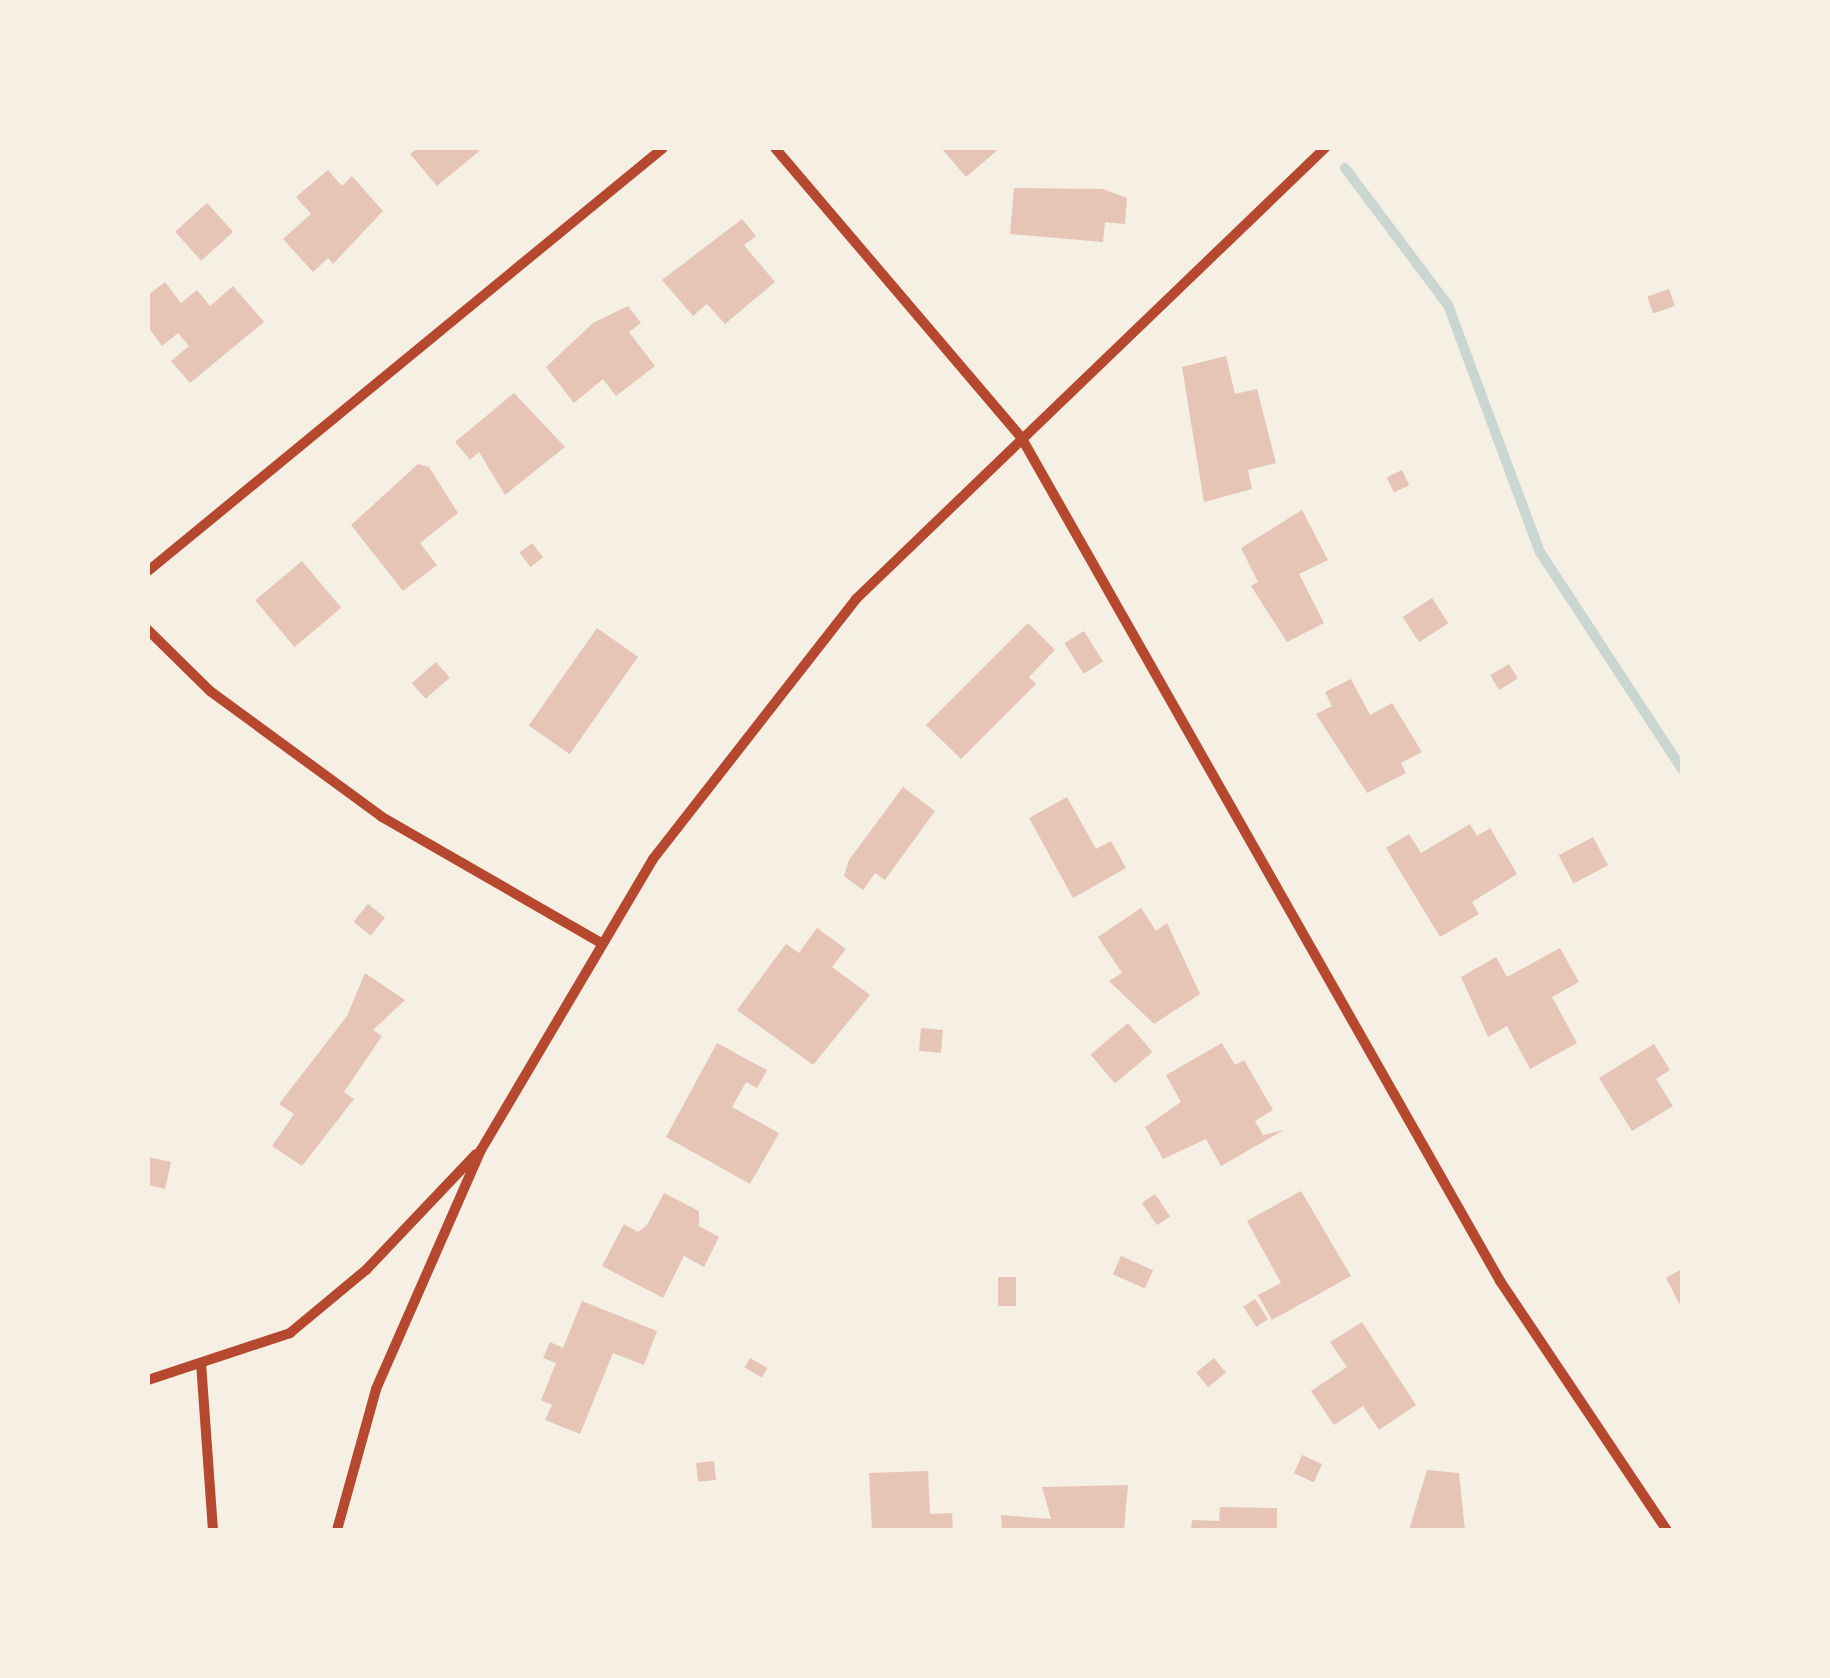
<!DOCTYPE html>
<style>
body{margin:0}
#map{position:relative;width:1830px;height:1678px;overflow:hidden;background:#f6efe4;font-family:Ubuntu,sans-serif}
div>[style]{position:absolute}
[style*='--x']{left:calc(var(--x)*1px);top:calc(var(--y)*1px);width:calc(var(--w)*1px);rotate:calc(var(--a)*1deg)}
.stream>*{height:10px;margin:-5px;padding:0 5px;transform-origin:5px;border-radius:5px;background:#c9d6d2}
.building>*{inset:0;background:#e6c5b7;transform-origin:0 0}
.minor>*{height:10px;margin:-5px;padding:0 5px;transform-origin:5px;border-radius:5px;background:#b5482f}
span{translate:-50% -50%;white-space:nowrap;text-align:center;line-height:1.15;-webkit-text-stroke:9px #f6efe4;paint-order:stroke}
.frame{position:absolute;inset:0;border:150px solid #f6efe4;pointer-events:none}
</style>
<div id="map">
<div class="stream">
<div style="--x:1345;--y:168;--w:171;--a:53.1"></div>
<div style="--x:1448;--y:305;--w:264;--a:69.6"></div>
<div style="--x:1540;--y:552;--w:259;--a:56.8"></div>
</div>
<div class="building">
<div style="clip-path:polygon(418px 148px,483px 148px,437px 186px,410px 154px)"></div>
<div style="clip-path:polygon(941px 148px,1000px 148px,966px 177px)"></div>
<div style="clip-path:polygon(328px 170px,342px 186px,352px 176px,383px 211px,333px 264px,328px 258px,313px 272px,283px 239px,311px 214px,296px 197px)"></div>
<div style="clip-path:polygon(1014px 188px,1103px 189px,1127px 198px,1125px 224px,1105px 222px,1103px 242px,1010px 234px)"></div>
<div style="left:207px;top:203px;width:39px;height:43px;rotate:48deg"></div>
<div style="clip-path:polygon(742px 219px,756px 236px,744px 245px,775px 282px,725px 324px,707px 304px,693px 316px,662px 280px)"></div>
<div style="clip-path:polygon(165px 282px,181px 303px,197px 290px,210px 306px,233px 286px,264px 322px,190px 383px,171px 361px,189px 346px,178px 333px,162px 346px,148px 327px,148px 295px)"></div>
<div style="left:1669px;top:289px;width:18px;height:23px;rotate:71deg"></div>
<div style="clip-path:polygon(628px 306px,641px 323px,629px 332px,655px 366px,616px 396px,603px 379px,574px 403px,546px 367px,593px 323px)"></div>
<div style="clip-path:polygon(1226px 356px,1235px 394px,1257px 389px,1276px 463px,1248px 470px,1252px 489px,1204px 502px,1182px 367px)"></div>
<div style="clip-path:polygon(514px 393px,565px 447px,505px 495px,479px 452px,470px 460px,455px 442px)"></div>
<div style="clip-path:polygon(418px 464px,429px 467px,458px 513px,420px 543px,437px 565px,403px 591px,351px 525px)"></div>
<div style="left:1402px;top:470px;width:17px;height:17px;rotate:65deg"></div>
<div style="clip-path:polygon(1302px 510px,1328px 560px,1299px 574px,1324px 623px,1287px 642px,1251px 586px,1258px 582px,1241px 548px)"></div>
<div style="left:532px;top:543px;width:18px;height:16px;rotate:52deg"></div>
<div style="left:302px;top:561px;width:61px;height:61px;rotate:50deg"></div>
<div style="left:1432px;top:598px;width:30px;height:35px;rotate:57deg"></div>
<div style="clip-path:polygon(1028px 623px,1055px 650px,1029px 677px,1036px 684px,961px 759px,926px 725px)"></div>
<div style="left:597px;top:628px;width:50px;height:119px;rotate:35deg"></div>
<div style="left:1084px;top:631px;width:36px;height:23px;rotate:58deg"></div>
<div style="left:436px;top:662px;width:21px;height:32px;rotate:49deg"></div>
<div style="left:1509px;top:664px;width:17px;height:22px;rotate:59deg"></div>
<div style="clip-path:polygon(1351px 679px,1370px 715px,1392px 703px,1422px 752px,1401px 763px,1406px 773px,1367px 793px,1316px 714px,1332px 706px,1325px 692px)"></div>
<div style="clip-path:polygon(903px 787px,935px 811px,885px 880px,875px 873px,863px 890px,844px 876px,849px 860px)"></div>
<div style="clip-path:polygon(1067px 797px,1096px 849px,1111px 841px,1126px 868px,1073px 898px,1029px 818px)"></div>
<div style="clip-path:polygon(1470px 824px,1477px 836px,1490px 828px,1517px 874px,1472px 902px,1479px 914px,1440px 937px,1386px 848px,1409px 834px,1421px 853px)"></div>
<div style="left:1593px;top:837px;width:32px;height:39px;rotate:62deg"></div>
<div style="left:368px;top:904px;width:22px;height:23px;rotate:39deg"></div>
<div style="clip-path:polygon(1141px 908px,1156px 931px,1167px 923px,1200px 994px,1154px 1024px,1109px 981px,1122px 973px,1098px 937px)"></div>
<div style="clip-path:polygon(817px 928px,846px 949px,832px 967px,870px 995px,813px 1065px,737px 1010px,786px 944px,799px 953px)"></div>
<div style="clip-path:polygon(1560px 948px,1579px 982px,1552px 997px,1577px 1043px,1530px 1069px,1507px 1026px,1488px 1037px,1461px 977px,1496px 957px,1507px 977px)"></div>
<div style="clip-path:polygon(365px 973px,405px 1000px,373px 1030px,382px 1036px,344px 1092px,354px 1099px,302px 1166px,272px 1146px,294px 1114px,279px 1104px,347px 1016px)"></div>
<div style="left:1128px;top:1023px;width:38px;height:49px;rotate:50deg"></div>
<div style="left:921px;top:1028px;width:22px;height:23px;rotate:5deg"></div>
<div style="clip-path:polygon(717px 1043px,767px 1070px,757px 1088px,746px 1082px,732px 1107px,779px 1133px,750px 1184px,666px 1137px)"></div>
<div style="clip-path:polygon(1222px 1043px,1235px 1065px,1244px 1060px,1273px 1110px,1255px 1121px,1263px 1135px,1284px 1130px,1221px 1166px,1206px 1139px,1163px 1159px,1145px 1127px,1181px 1102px,1166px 1075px)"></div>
<div style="clip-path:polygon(1654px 1044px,1670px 1070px,1656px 1079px,1673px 1106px,1632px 1131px,1599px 1078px)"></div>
<div style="clip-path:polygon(148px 1157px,171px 1162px,165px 1189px,148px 1185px)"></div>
<div style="clip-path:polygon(1301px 1191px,1351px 1276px,1272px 1320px,1258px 1295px,1281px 1283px,1247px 1221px)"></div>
<div style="clip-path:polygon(664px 1193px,699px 1211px,699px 1226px,719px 1237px,704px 1267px,684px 1256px,663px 1298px,602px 1266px,624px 1224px,638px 1232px,647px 1225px)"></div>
<div style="left:1155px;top:1194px;width:27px;height:16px;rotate:56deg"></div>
<div style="left:1121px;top:1256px;width:35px;height:20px;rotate:24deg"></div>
<div style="clip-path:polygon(1682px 1269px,1682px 1309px,1666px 1278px)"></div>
<div style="left:998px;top:1277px;width:18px;height:29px"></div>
<div style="left:1255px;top:1299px;width:24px;height:14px;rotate:57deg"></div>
<div style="clip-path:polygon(582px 1301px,657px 1331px,644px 1365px,613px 1353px,580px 1434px,545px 1420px,552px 1405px,541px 1400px,556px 1363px,543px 1358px,550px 1342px,563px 1348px)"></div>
<div style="clip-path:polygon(1362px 1322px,1416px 1405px,1379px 1430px,1363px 1406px,1334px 1425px,1311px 1391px,1347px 1367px,1330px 1342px)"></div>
<div style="left:750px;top:1358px;width:20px;height:11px;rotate:30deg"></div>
<div style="left:1214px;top:1358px;width:19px;height:23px;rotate:51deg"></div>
<div style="left:1302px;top:1455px;width:22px;height:20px;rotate:24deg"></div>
<div style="left:714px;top:1461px;width:19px;height:18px;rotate:84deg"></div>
<div style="clip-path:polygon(1427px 1470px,1459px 1473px,1465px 1530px,1409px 1530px)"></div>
<div style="clip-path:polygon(928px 1471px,930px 1514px,952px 1513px,953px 1530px,872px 1530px,869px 1473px)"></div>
<div style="clip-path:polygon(1128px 1485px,1124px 1530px,1002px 1530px,1001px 1515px,1051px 1519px,1042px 1487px)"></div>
<div style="clip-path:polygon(1220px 1507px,1277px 1508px,1277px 1530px,1191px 1530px,1192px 1520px,1219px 1521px)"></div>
</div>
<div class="minor">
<div style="--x:775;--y:148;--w:380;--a:49.6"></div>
<div style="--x:1021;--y:437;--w:970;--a:60.42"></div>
<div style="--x:1500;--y:1281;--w:300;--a:56.2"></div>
<div style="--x:148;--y:571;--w:666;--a:-39.4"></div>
<div style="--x:148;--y:630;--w:87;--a:44.5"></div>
<div style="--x:210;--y:691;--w:213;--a:36.2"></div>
<div style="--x:382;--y:817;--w:250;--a:29.9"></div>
<div style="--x:201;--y:1363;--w:167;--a:85.9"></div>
<div style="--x:148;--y:1380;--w:150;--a:-18.3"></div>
<div style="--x:290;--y:1333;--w:99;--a:-39.7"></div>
<div style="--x:366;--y:1270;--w:160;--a:-46.5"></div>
<div style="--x:337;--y:1530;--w:146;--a:-74.5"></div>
<div style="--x:376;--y:1389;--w:261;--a:-66.3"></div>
<div style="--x:481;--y:1150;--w:338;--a:-59.4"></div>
<div style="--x:653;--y:859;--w:330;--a:-52"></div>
<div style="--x:856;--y:599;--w:651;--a:-43.88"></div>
</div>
<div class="frame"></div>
</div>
